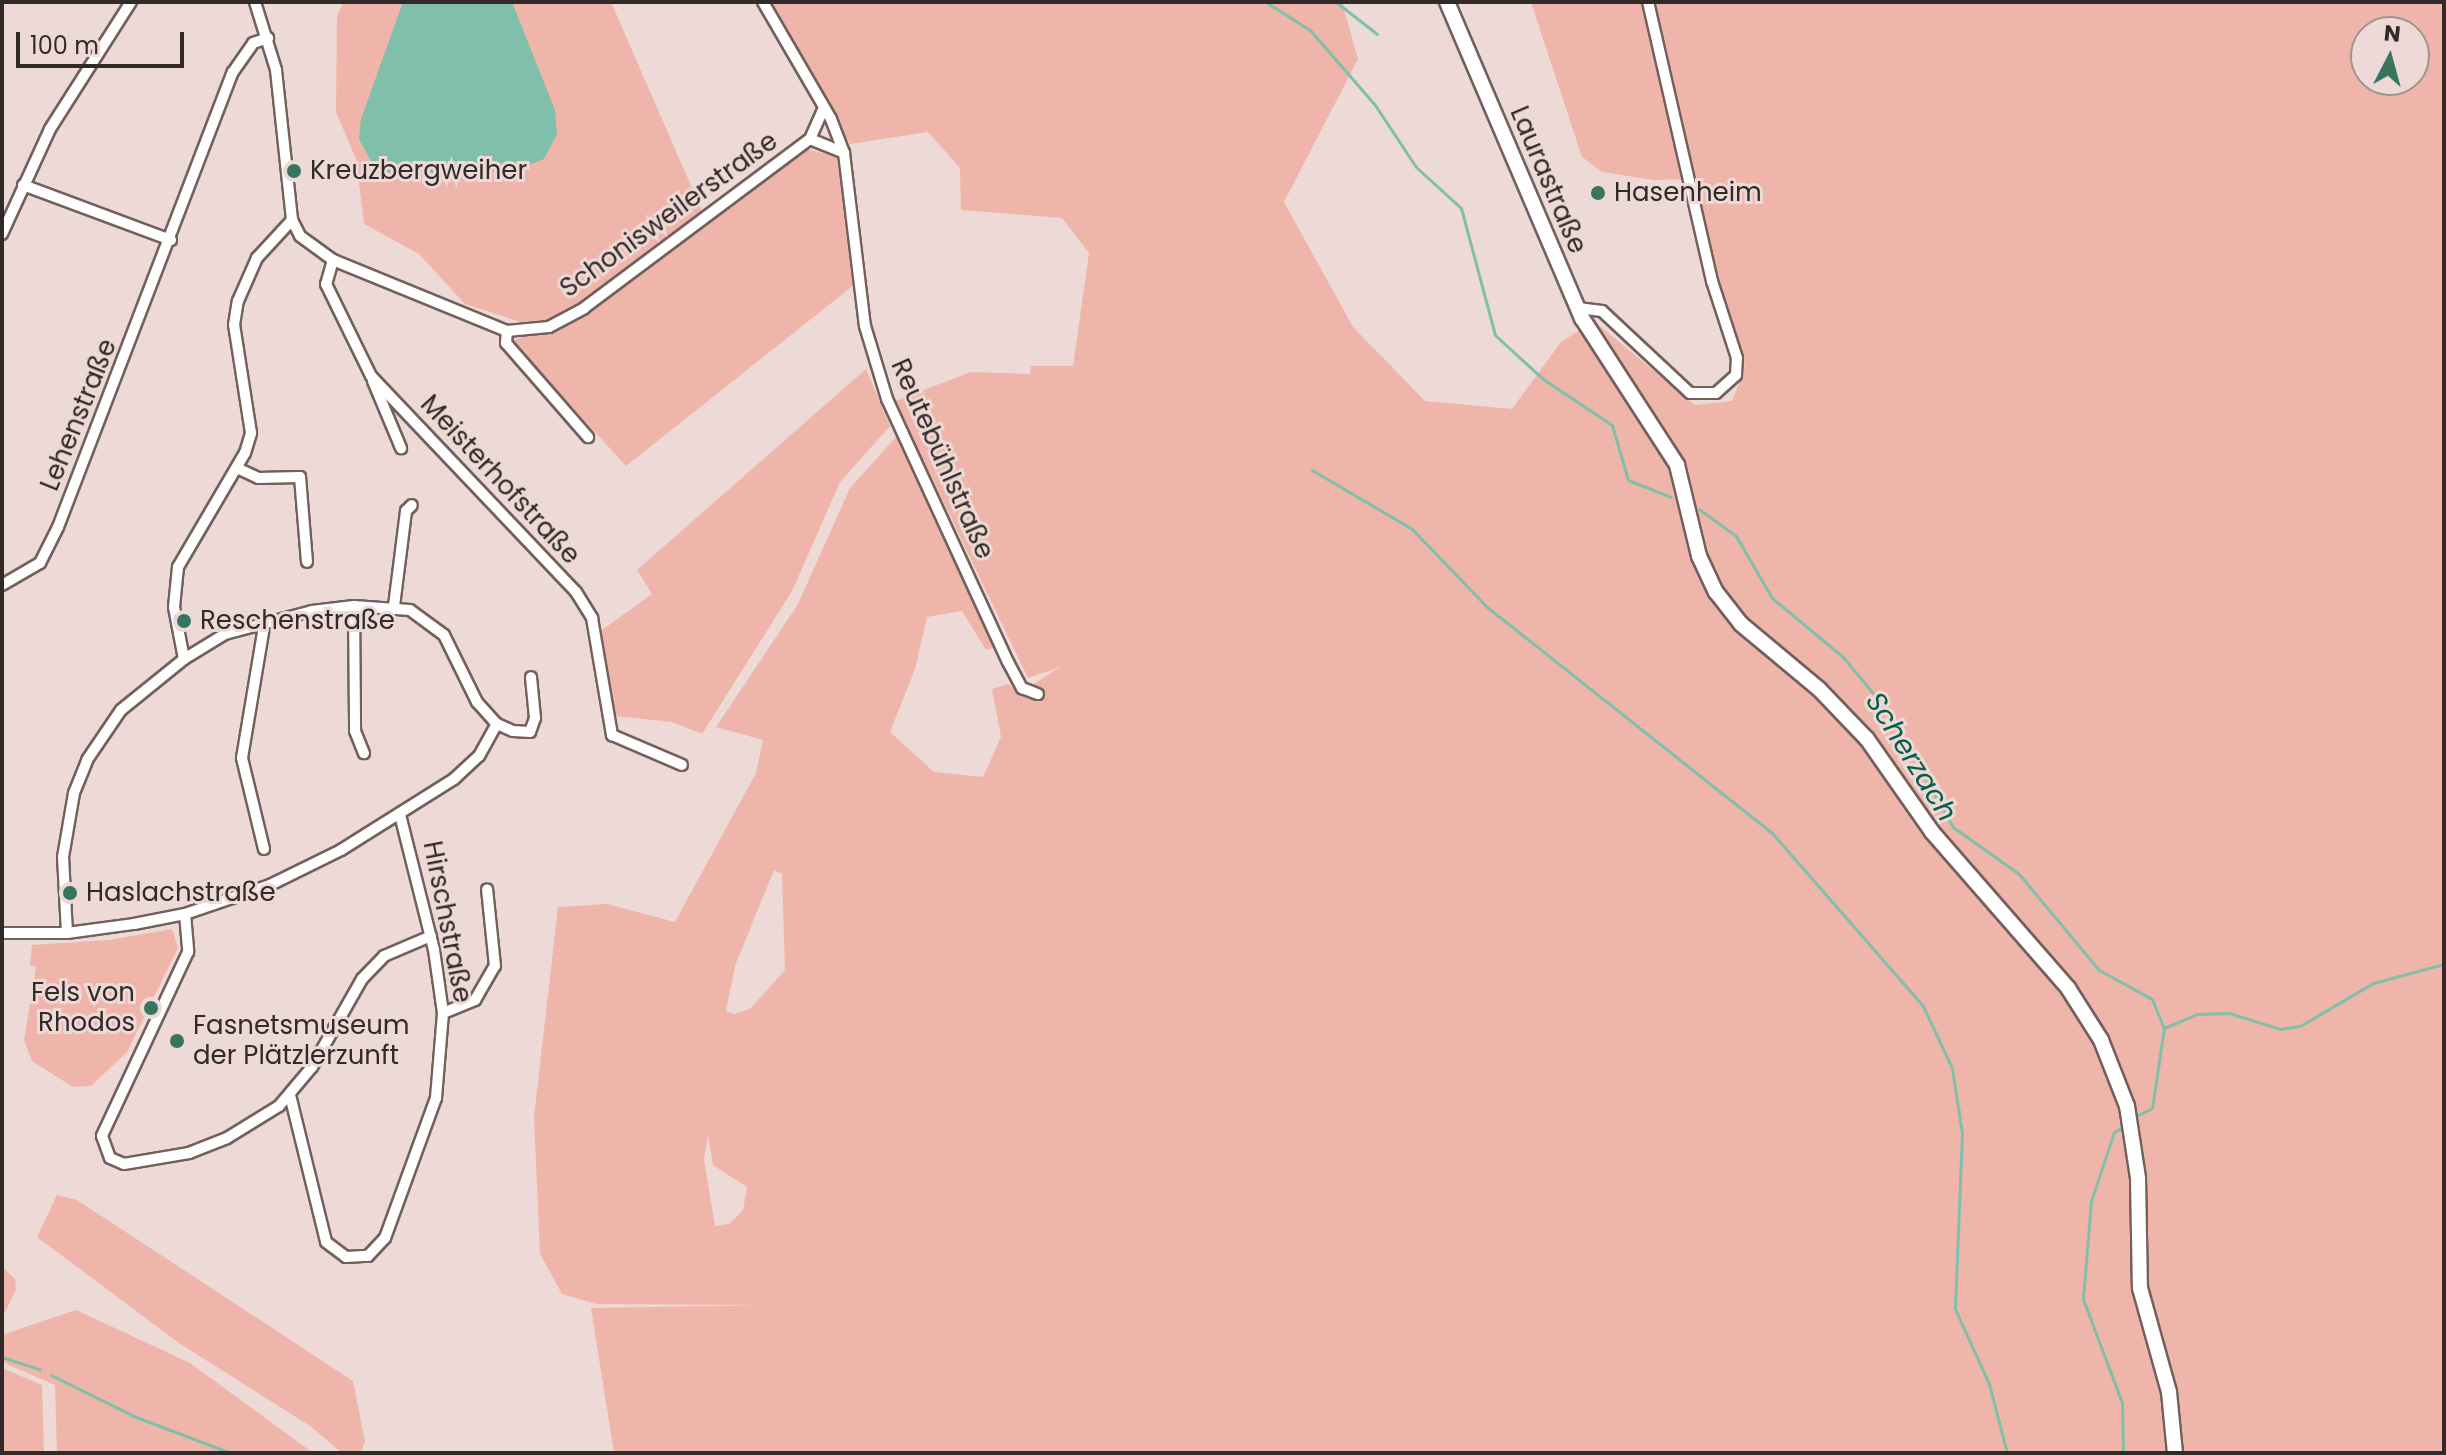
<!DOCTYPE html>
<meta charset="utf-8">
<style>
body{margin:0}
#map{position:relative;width:2446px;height:1455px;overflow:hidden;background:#edd9d5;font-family:Poppins,sans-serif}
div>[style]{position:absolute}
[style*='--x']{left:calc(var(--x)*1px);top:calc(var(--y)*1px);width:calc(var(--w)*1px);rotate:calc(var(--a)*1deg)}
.green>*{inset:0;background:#f0b5aa}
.water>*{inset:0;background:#80c0aa}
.stream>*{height:3px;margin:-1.5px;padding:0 1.5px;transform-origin:1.5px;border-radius:1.5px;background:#80c0aa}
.roads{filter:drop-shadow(2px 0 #72605d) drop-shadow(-2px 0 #72605d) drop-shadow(0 2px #72605d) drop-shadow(0 -2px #72605d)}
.street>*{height:10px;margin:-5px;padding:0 5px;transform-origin:5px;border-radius:5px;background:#fff}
.secondary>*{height:14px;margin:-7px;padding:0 7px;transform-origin:7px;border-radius:7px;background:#fff}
.dots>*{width:22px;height:22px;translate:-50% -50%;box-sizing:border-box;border:4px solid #edd9d5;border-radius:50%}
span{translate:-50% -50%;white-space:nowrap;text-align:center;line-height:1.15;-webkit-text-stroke:6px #edd9d5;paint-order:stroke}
.poi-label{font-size:26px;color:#312a28}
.left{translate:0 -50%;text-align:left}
.right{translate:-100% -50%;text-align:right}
.street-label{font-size:26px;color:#312a28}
.water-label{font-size:28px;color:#065e49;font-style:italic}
.frame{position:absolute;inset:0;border:4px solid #312a28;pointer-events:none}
.north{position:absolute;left:2350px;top:16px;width:80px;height:80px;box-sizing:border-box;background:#edd9d5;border:2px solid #a29390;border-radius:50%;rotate:6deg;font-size:22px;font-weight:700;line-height:32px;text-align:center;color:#312a28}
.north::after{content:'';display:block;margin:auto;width:28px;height:36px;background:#377561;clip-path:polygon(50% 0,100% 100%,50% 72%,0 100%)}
.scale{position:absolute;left:16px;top:32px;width:168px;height:36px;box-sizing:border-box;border:4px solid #312a28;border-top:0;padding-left:10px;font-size:24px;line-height:28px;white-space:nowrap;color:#312a28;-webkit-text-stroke:6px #edd9d5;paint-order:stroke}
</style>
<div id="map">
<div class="green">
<div style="clip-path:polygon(343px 2px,611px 2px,702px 211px,582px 301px,543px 323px,530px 325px,465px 304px,419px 254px,364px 224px,356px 159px,336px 112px,337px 17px)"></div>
<div style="clip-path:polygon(evenodd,770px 2px,1342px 2px,1358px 59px,1284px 202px,1353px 327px,1425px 401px,1512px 409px,1561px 342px,1594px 321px,1695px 405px,1732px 401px,1745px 368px,1717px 280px,1652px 2px,2444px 2px,2444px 1453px,614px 1453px,591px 1308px,768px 1305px,596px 1304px,562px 1294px,540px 1254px,534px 1117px,558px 907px,607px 904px,675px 922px,756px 773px,763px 740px,716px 727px,798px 604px,850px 488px,897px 436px,997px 647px,986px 650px,962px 611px,927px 617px,915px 669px,890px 732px,934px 772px,983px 777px,1001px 737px,992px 689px,1008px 684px,1020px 693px,1060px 667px,1028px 678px,895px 401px,971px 372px,1030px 374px,1031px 366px,1073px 366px,1089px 253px,1062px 218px,961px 210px,960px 168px,928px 132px,850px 144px,770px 2px,2366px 32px,2414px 32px,2414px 80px,2366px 80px,2366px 32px,770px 2px,774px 870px,782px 874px,785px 970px,750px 1009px,734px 1014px,726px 1011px,735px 966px,774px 870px,770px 2px,708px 1135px,713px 1165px,747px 1187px,743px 1210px,729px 1224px,715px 1226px,704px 1159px,708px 1135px)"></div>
<div style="clip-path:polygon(1531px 2px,1648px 2px,1689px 179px,1654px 180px,1602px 172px,1582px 157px)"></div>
<div style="clip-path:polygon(807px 149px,837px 157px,843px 167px,854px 285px,626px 466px,512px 341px,575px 318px)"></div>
<div style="clip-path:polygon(866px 369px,890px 426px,840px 482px,792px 591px,702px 734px,672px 722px,615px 716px,606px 689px,602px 630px,652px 594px,637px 570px)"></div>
<div style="clip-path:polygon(172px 929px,178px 948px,127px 1052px,91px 1086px,73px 1087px,32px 1061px,24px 1040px,36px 967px,30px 965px,32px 945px,109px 940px)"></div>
<div style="clip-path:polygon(57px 1195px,77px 1200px,353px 1381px,365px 1442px,360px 1453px,342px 1453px,310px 1426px,179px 1343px,37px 1237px)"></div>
<div style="clip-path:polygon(2px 1267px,15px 1279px,16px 1290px,2px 1318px)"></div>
<div style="clip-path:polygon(76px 1310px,190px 1363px,313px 1453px,57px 1453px,55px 1385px,2px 1362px,2px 1335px)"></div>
<div style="clip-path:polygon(2px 1368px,42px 1385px,44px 1453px,2px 1453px)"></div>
</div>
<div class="water">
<div style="clip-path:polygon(403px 2px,512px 2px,555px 110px,557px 134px,544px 159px,516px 170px,394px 174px,375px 169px,359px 139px,361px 119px)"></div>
</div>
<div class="stream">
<div style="--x:1266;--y:2;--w:52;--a:32.5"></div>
<div style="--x:1310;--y:30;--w:99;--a:49.1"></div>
<div style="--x:1375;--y:105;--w:74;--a:56.5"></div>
<div style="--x:1416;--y:167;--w:61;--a:42.3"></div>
<div style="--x:1461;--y:208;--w:131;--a:75"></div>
<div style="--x:1495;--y:335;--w:65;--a:42.5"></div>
<div style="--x:1543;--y:379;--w:83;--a:33.7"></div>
<div style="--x:1612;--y:425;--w:57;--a:73.8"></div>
<div style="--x:1628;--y:480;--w:46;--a:21.6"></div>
<div style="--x:1336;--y:2;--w:52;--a:38"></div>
<div style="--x:1312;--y:470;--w:116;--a:30.5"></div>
<div style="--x:1412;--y:529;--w:108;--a:46.1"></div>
<div style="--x:1487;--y:607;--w:365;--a:38.4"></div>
<div style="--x:1773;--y:834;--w:228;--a:48.9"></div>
<div style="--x:1923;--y:1006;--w:68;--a:64.9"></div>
<div style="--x:1952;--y:1068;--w:66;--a:81.3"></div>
<div style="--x:1962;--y:1133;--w:176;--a:92.3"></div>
<div style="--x:1955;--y:1309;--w:82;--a:65.6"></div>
<div style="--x:1989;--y:1384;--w:71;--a:75.4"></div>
<div style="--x:1699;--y:509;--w:46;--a:36.1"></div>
<div style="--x:1736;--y:536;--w:72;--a:59.9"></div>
<div style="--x:1772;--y:598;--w:92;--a:39.7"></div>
<div style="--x:1843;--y:657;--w:69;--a:50.3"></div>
<div style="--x:1887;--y:710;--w:134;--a:60.6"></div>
<div style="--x:1953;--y:827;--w:81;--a:35.5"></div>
<div style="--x:2019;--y:874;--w:125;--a:50.2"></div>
<div style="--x:2099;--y:970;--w:60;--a:28.7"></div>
<div style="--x:2152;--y:999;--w:31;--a:68"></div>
<div style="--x:2164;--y:1028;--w:81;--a:98.5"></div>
<div style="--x:2152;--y:1108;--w:16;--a:153"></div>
<div style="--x:2164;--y:1028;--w:36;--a:-23"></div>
<div style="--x:2197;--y:1014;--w:32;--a:-2"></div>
<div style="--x:2229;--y:1013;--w:53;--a:17.4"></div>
<div style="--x:2280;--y:1029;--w:20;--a:-9"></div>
<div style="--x:2300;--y:1026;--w:85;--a:-30.5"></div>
<div style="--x:2373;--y:983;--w:73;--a:-15"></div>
<div style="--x:2121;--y:1128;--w:8;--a:150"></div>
<div style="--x:2114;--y:1132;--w:73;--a:108.4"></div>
<div style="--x:2091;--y:1201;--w:98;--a:94.7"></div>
<div style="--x:2083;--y:1299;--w:111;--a:69.4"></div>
<div style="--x:2122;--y:1403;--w:50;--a:88.9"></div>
<div style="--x:2;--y:1357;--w:40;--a:18"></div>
<div style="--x:51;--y:1375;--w:95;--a:26.3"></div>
<div style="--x:136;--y:1417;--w:102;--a:20.8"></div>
</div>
<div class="roads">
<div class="street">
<div style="--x:255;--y:2;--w:71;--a:72.8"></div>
<div style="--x:276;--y:70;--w:151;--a:83.9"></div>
<div style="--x:292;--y:220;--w:18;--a:63"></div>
<div style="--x:300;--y:236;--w:41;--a:36"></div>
<div style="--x:333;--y:260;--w:188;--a:22.2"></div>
<div style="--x:507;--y:331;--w:42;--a:-5.4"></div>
<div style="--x:549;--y:327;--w:40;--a:-28"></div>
<div style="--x:584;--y:308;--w:282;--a:-36.8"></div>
<div style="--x:810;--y:139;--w:34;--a:-66"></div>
<div style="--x:763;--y:2;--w:135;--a:59.8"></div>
<div style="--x:831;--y:119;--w:36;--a:69"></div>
<div style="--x:844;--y:153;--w:174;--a:83.1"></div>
<div style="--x:865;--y:326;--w:76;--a:73.2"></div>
<div style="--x:887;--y:399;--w:289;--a:65.3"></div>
<div style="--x:1008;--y:662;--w:30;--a:62"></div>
<div style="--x:1022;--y:688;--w:17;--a:21"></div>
<div style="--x:810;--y:139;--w:37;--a:22"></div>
<div style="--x:23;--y:185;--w:158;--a:20.4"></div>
<div style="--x:2;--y:234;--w:115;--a:-65.4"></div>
<div style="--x:50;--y:129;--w:151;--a:-57.5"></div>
<div style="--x:333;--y:260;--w:25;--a:106"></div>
<div style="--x:326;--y:284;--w:102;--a:63.9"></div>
<div style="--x:371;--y:376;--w:298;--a:46.5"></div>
<div style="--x:576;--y:592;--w:31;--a:58"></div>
<div style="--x:592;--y:618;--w:119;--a:80.3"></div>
<div style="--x:612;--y:735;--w:76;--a:23.2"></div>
<div style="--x:1578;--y:308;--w:24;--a:7"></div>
<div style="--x:1602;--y:311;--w:120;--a:43"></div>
<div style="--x:1690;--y:393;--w:26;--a:0"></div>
<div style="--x:1716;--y:393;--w:27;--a:-42"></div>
<div style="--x:1736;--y:375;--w:17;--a:-87"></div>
<div style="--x:1737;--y:358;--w:81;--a:-108"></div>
<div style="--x:1712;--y:281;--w:286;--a:-102.9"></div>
<div style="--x:507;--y:331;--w:12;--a:95"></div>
<div style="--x:506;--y:343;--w:125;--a:48.9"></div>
<div style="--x:373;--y:381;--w:73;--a:67.3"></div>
<div style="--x:237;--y:468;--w:23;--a:25"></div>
<div style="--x:258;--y:478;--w:42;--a:-1.4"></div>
<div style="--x:300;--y:477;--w:85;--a:85.3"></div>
<div style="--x:2;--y:585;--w:44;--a:-30.1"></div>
<div style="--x:40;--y:563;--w:40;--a:-63.4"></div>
<div style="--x:58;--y:527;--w:487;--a:-69"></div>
<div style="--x:233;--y:72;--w:35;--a:-55"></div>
<div style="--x:253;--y:43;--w:16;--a:-18"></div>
<div style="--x:354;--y:606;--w:125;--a:89.5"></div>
<div style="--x:355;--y:731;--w:24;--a:68"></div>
<div style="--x:394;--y:606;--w:96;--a:-82.8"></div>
<div style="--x:406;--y:511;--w:8;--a:-45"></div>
<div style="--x:184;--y:659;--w:53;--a:-100.9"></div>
<div style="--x:174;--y:607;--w:40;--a:-84.3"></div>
<div style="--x:178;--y:567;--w:132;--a:-59.6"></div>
<div style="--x:245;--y:453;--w:21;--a:-73"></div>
<div style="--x:251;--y:433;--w:109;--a:-98.9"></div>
<div style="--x:234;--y:325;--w:24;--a:-81"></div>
<div style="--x:238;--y:301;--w:47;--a:-66.2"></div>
<div style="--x:257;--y:258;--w:52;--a:-47.4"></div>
<div style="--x:264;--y:849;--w:94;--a:-103.6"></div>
<div style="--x:242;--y:758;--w:140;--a:-80.5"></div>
<div style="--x:185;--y:914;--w:38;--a:85"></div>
<div style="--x:188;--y:952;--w:203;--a:115.1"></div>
<div style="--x:102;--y:1136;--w:23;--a:70"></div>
<div style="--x:110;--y:1158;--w:15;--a:23"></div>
<div style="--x:124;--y:1164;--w:66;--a:-9.6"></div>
<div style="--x:189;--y:1153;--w:41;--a:-21.5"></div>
<div style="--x:227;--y:1138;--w:61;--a:-31.6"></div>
<div style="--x:279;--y:1106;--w:51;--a:-49.8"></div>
<div style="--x:312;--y:1067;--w:101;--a:-60.4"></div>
<div style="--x:362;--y:979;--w:32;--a:-46"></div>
<div style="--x:384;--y:956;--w:51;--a:-23.1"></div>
<div style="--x:2;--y:933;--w:65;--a:0"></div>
<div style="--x:67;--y:933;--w:68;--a:-7.7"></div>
<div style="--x:134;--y:924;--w:52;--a:-11.1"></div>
<div style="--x:185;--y:914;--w:90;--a:-18.8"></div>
<div style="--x:270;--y:885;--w:79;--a:-26.2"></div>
<div style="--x:341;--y:850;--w:133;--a:-32.1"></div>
<div style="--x:454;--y:779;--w:34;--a:-43"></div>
<div style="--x:479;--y:756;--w:37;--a:-61"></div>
<div style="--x:67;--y:933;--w:76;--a:-93"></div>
<div style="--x:63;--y:857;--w:65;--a:-80.2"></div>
<div style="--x:74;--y:793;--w:35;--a:-68"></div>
<div style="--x:87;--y:760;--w:60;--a:-55.8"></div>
<div style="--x:121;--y:710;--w:81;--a:-39"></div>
<div style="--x:184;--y:659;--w:48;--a:-31.4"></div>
<div style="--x:225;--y:634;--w:90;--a:-14.8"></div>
<div style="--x:312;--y:611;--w:42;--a:-6.8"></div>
<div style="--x:354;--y:606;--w:56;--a:4.1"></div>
<div style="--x:410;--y:610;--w:42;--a:36.3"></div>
<div style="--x:444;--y:635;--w:75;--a:63.8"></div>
<div style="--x:477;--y:702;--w:30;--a:48"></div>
<div style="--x:497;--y:724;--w:17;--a:24"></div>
<div style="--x:513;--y:731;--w:17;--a:3"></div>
<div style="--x:530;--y:732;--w:15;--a:-70"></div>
<div style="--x:535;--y:718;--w:41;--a:-95.6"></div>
<div style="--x:443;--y:1013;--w:35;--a:-22"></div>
<div style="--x:475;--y:1000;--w:39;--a:-60"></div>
<div style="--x:495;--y:966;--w:77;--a:-95.9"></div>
<div style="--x:290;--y:1095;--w:151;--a:76.2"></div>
<div style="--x:326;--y:1242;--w:25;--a:37"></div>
<div style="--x:346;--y:1257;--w:22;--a:-3"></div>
<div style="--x:368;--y:1256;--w:25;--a:-47"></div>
<div style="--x:385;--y:1238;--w:149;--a:-70"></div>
<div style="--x:436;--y:1098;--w:85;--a:-85.3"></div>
<div style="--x:443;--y:1013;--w:64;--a:-98.1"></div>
<div style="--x:434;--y:950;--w:139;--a:-104.1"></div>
</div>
<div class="secondary">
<div style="--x:1447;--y:2;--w:344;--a:66.9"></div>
<div style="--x:1582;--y:318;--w:175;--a:57.1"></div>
<div style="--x:1677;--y:465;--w:94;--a:76.4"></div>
<div style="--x:1699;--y:556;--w:40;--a:65"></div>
<div style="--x:1716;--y:592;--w:41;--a:52"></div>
<div style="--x:1741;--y:624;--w:102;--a:39.8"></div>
<div style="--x:1819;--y:689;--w:69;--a:46.2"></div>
<div style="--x:1867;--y:739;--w:113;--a:55"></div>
<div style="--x:1932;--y:832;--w:207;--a:48.9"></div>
<div style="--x:2068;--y:988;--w:62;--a:57.6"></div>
<div style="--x:2101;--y:1040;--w:71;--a:68.5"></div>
<div style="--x:2127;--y:1106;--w:73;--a:81.3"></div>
<div style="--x:2138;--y:1178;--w:110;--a:89"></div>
<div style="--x:2140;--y:1288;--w:108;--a:74.4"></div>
<div style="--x:2169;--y:1392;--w:61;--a:84.4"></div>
</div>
</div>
<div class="dots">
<div style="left:294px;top:171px;background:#377561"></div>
<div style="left:1598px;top:193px;background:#377561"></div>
<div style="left:184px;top:621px;background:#377561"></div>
<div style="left:70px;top:893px;background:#377561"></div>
<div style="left:151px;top:1008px;background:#377561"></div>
<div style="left:177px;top:1041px;background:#377561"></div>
</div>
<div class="poi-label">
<span class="left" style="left:310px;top:171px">Kreuzbergweiher</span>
<span class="left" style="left:1614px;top:193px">Hasenheim</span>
<span class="left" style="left:200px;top:621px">Reschenstraße</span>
<span class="left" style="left:86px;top:893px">Haslachstraße</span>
<span class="right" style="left:135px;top:1008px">Fels von<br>Rhodos</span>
<span class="left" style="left:193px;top:1041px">Fasnetsmuseum<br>der Plätzlerzunft</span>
</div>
<div class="street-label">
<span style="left:1548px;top:180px;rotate:67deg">Laurastraße</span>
<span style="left:669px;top:215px;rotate:-36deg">Schonisweilerstraße</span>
<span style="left:79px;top:415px;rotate:-68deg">Lehenstraße</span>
<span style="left:942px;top:459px;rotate:66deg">Reutebühlstraße</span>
<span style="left:500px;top:480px;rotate:47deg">Meisterhofstraße</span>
<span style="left:447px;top:922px;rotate:79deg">Hirschstraße</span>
</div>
<div class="water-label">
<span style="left:1911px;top:757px;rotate:58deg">Scherzach</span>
</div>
<div class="frame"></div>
<div class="north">N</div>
<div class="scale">100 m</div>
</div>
